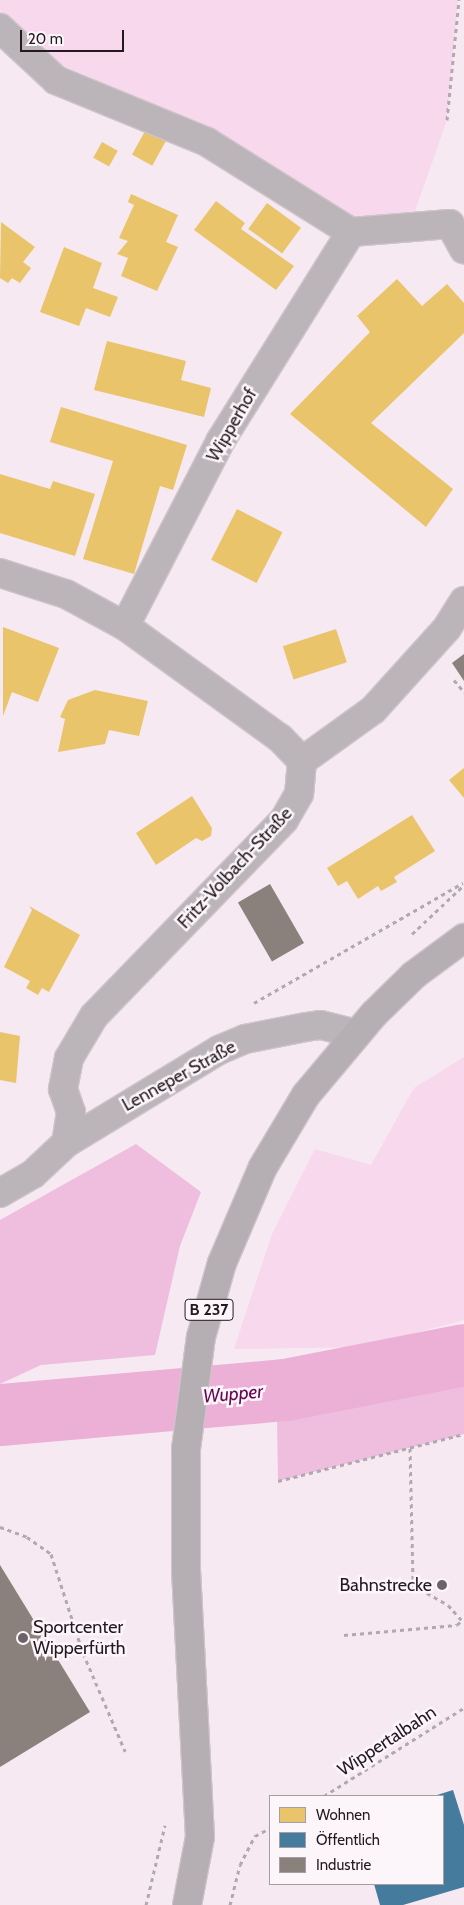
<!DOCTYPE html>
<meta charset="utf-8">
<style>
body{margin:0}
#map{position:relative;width:464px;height:1905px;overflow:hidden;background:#f6e9f1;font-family:Cabin,sans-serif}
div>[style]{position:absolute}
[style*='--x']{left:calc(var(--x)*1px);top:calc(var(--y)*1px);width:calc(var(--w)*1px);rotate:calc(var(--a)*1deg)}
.green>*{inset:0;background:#f7d8ec}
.forest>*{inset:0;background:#efbede}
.homes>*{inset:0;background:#e9c46a;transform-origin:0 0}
.public>*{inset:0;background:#457b9d}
.industry>*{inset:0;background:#8a817c;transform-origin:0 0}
.river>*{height:62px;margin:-31px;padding:0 31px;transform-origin:31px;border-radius:31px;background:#ecb0d7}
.path>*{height:3px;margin-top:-1.5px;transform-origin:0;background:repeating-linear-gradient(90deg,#b0aaae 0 4px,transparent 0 8px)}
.roads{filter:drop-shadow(1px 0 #cfc4cb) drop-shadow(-1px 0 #cfc4cb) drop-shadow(0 1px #cfc4cb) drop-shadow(0 -1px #cfc4cb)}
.minor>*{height:28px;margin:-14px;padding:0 14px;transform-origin:14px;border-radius:14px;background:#bbb5b9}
.primary>*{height:28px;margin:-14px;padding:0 14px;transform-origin:14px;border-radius:14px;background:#b5aeb3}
.dots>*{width:14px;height:14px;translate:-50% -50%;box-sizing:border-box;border:2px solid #fcf6fa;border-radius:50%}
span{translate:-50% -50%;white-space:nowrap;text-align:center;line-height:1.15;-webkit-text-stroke:5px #fcf6fa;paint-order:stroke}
.shield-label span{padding:1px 4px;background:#fcf6fa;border:1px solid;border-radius:4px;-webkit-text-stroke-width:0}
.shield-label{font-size:16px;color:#231920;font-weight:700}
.street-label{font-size:18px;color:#231920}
.poi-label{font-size:18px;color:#231920}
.right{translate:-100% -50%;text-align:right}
.left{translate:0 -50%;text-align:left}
.water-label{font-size:19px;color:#680651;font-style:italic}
.legend{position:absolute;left:269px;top:1795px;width:175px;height:90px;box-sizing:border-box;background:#fcf6fa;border:1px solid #a59ea3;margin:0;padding:6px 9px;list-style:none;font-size:15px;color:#231920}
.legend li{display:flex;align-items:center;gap:10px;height:25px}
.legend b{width:25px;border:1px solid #a59ea3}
.scale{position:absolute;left:20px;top:30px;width:104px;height:22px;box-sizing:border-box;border:2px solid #231920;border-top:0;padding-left:6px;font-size:15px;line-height:18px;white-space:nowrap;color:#231920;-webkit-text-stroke:4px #fcf6fa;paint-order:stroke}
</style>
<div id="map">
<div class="green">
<div style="clip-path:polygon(0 0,458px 0,447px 120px,415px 211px,353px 219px,209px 128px,57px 63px,0 10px)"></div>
<div style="clip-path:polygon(464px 1057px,464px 1320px,362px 1347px,234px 1349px,272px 1234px,315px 1149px,371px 1165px,414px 1088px)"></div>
</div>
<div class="forest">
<div style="clip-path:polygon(136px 1144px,201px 1192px,180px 1246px,155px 1355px,41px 1365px,0 1384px,0 1220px)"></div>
<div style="clip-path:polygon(464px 1373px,464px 1434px,278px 1481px,277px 1420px)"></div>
</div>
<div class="homes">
<div style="left:149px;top:124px;width:23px;height:35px;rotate:29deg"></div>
<div style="left:102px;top:142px;width:18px;height:18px;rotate:29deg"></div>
<div style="clip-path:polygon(131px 194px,178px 215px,166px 242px,178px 247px,157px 291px,121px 276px,128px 258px,117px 254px,128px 241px,119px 238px,134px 205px,128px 202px)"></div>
<div style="clip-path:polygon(216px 201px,245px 223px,241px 229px,294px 266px,276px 290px,194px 230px)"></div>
<div style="left:267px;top:203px;width:42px;height:32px;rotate:36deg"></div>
<div style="clip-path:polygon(1px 222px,35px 247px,23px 262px,31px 268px,20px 283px,12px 278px,8px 283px,0 278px)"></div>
<div style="clip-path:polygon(64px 247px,102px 263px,93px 288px,118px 297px,110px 317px,86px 308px,79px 326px,40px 312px)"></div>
<div style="clip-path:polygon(397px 279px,422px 306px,447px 284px,464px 303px,464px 333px,371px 423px,453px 489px,426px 527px,290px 414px,370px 332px,357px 316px)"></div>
<div style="clip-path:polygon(107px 341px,186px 361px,181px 380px,211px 388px,204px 417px,94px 390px)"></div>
<div style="clip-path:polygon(61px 407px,187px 445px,173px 490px,160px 486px,134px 574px,83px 559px,113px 461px,50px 442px)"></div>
<div style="clip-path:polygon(0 474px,50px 489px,53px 481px,95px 494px,75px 556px,0 533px)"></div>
<div style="left:237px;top:509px;width:51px;height:57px;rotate:27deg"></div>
<div style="clip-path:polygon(3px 627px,59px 648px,38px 702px,12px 692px,3px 716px)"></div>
<div style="left:336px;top:629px;width:35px;height:56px;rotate:72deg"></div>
<div style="clip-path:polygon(95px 690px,148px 701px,139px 736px,109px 730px,105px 744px,58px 752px,65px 719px,60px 717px,68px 700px)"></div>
<div style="clip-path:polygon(464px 768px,464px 798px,449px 780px)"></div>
<div style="clip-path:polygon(192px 796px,212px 828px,211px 836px,202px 841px,196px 838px,156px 865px,136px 833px)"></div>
<div style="clip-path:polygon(412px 815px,435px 851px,394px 877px,397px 882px,381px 891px,378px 886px,358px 899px,347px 881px,338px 886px,327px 868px)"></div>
<div style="clip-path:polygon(29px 906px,80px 935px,49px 992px,42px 988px,38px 995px,26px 988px,30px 981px,4px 967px,32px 910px)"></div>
<div style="clip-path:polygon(0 1032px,20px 1036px,16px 1083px,0 1080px)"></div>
</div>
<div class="public">
<div style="clip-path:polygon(453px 1790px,464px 1825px,464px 1887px,403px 1905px,380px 1905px,374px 1884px,443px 1884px,443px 1796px,434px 1796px)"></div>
</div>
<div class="industry">
<div style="clip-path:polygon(464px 654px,464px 681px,452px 663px)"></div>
<div style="left:270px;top:884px;width:68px;height:37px;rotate:60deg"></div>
<div style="clip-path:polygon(0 1565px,90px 1712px,0 1767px)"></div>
</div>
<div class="river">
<div style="--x:0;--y:1415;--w:287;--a:-5"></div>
<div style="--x:286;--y:1390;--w:181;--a:-11.1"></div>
</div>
<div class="path">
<div style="--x:447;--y:120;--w:121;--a:-84.3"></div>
<div style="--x:454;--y:680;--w:16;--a:50"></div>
<div style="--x:412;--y:934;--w:71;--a:-43.3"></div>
<div style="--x:254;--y:1003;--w:241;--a:-29.9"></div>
<div style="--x:410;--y:1448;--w:137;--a:88.7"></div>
<div style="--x:413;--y:1585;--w:40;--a:29.7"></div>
<div style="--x:448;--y:1605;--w:24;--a:48"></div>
<div style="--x:278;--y:1481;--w:192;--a:-14.2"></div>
<div style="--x:0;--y:1527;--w:29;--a:20"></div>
<div style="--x:27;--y:1537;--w:29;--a:35"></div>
<div style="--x:51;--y:1554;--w:104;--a:72.1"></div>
<div style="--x:83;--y:1653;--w:107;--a:66.8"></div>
<div style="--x:344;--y:1635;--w:113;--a:-5.1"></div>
<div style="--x:457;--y:1625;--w:7;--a:-45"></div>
<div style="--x:324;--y:1796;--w:165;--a:-32.2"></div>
<div style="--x:146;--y:1905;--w:82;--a:-76.6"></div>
<div style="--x:230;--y:1905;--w:41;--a:-76"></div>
<div style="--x:240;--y:1865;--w:33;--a:-63"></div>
<div style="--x:255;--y:1836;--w:17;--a:-28"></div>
</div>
<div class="roads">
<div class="minor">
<div style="--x:0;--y:28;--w:76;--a:42.9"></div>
<div style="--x:56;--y:80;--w:163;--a:22.3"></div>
<div style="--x:207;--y:142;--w:170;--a:32"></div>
<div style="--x:0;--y:573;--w:69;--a:17.7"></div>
<div style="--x:66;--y:594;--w:67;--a:28.5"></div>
<div style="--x:125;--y:626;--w:191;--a:35.9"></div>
<div style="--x:280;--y:738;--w:32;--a:46"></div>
<div style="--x:302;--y:761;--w:33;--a:95"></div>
<div style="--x:299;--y:794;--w:30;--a:120"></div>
<div style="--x:284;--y:820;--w:273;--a:134.1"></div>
<div style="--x:94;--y:1016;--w:49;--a:120.8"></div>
<div style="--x:69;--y:1058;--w:32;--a:101"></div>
<div style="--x:63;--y:1089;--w:24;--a:71"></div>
<div style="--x:71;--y:1112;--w:31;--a:99"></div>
<div style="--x:125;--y:626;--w:209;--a:-62.7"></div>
<div style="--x:221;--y:440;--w:245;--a:-58"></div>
<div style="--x:351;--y:232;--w:99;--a:-4.6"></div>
<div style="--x:450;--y:224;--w:29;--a:61"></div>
<div style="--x:302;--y:761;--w:87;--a:-35.7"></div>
<div style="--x:373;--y:710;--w:110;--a:-47.9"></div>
<div style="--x:447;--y:628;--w:32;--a:-58"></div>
<div style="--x:0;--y:1193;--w:38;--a:-30"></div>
<div style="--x:33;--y:1174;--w:45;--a:-43.2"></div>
<div style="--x:66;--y:1143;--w:179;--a:-31.3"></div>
<div style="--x:219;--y:1050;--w:28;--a:-23"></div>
<div style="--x:245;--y:1039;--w:62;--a:-11.1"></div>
<div style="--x:306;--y:1027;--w:15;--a:-8"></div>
<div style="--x:321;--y:1025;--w:36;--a:14"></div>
</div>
<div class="primary">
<div style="--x:187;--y:1905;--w:69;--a:-79.2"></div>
<div style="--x:200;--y:1837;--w:268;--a:-93"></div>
<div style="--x:186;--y:1569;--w:120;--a:-90"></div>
<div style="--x:186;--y:1449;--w:113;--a:-82.4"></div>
<div style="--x:201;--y:1337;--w:77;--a:-74.2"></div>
<div style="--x:222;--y:1263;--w:104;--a:-66.9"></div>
<div style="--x:263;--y:1167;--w:84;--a:-59.2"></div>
<div style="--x:306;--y:1095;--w:106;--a:-50"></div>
<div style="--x:374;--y:1014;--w:56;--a:-44.3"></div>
<div style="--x:414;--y:975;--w:62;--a:-36.5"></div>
</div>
</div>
<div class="dots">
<div style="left:442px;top:1585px;background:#6d6269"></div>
<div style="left:23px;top:1638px;background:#6d6269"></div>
</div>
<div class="shield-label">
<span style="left:209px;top:1310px">B 237</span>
</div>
<div class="street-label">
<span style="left:232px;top:425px;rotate:-60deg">Wipperhof</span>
<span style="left:235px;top:868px;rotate:-47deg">Fritz-Volbach-Straße</span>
<span style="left:179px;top:1076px;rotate:-29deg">Lenneper Straße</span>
<span style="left:387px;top:1741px;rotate:-33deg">Wippertalbahn</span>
</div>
<div class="poi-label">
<span class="right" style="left:432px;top:1585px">Bahnstrecke</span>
<span class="left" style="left:33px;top:1638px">Sportcenter<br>Wipperfürth</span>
</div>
<div class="water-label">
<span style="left:233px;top:1394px;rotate:-5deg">Wupper</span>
</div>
<ul class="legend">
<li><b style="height:14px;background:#e9c46a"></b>Wohnen</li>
<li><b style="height:14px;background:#457b9d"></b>Öffentlich</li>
<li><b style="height:14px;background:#8a817c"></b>Industrie</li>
</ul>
<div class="scale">20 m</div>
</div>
